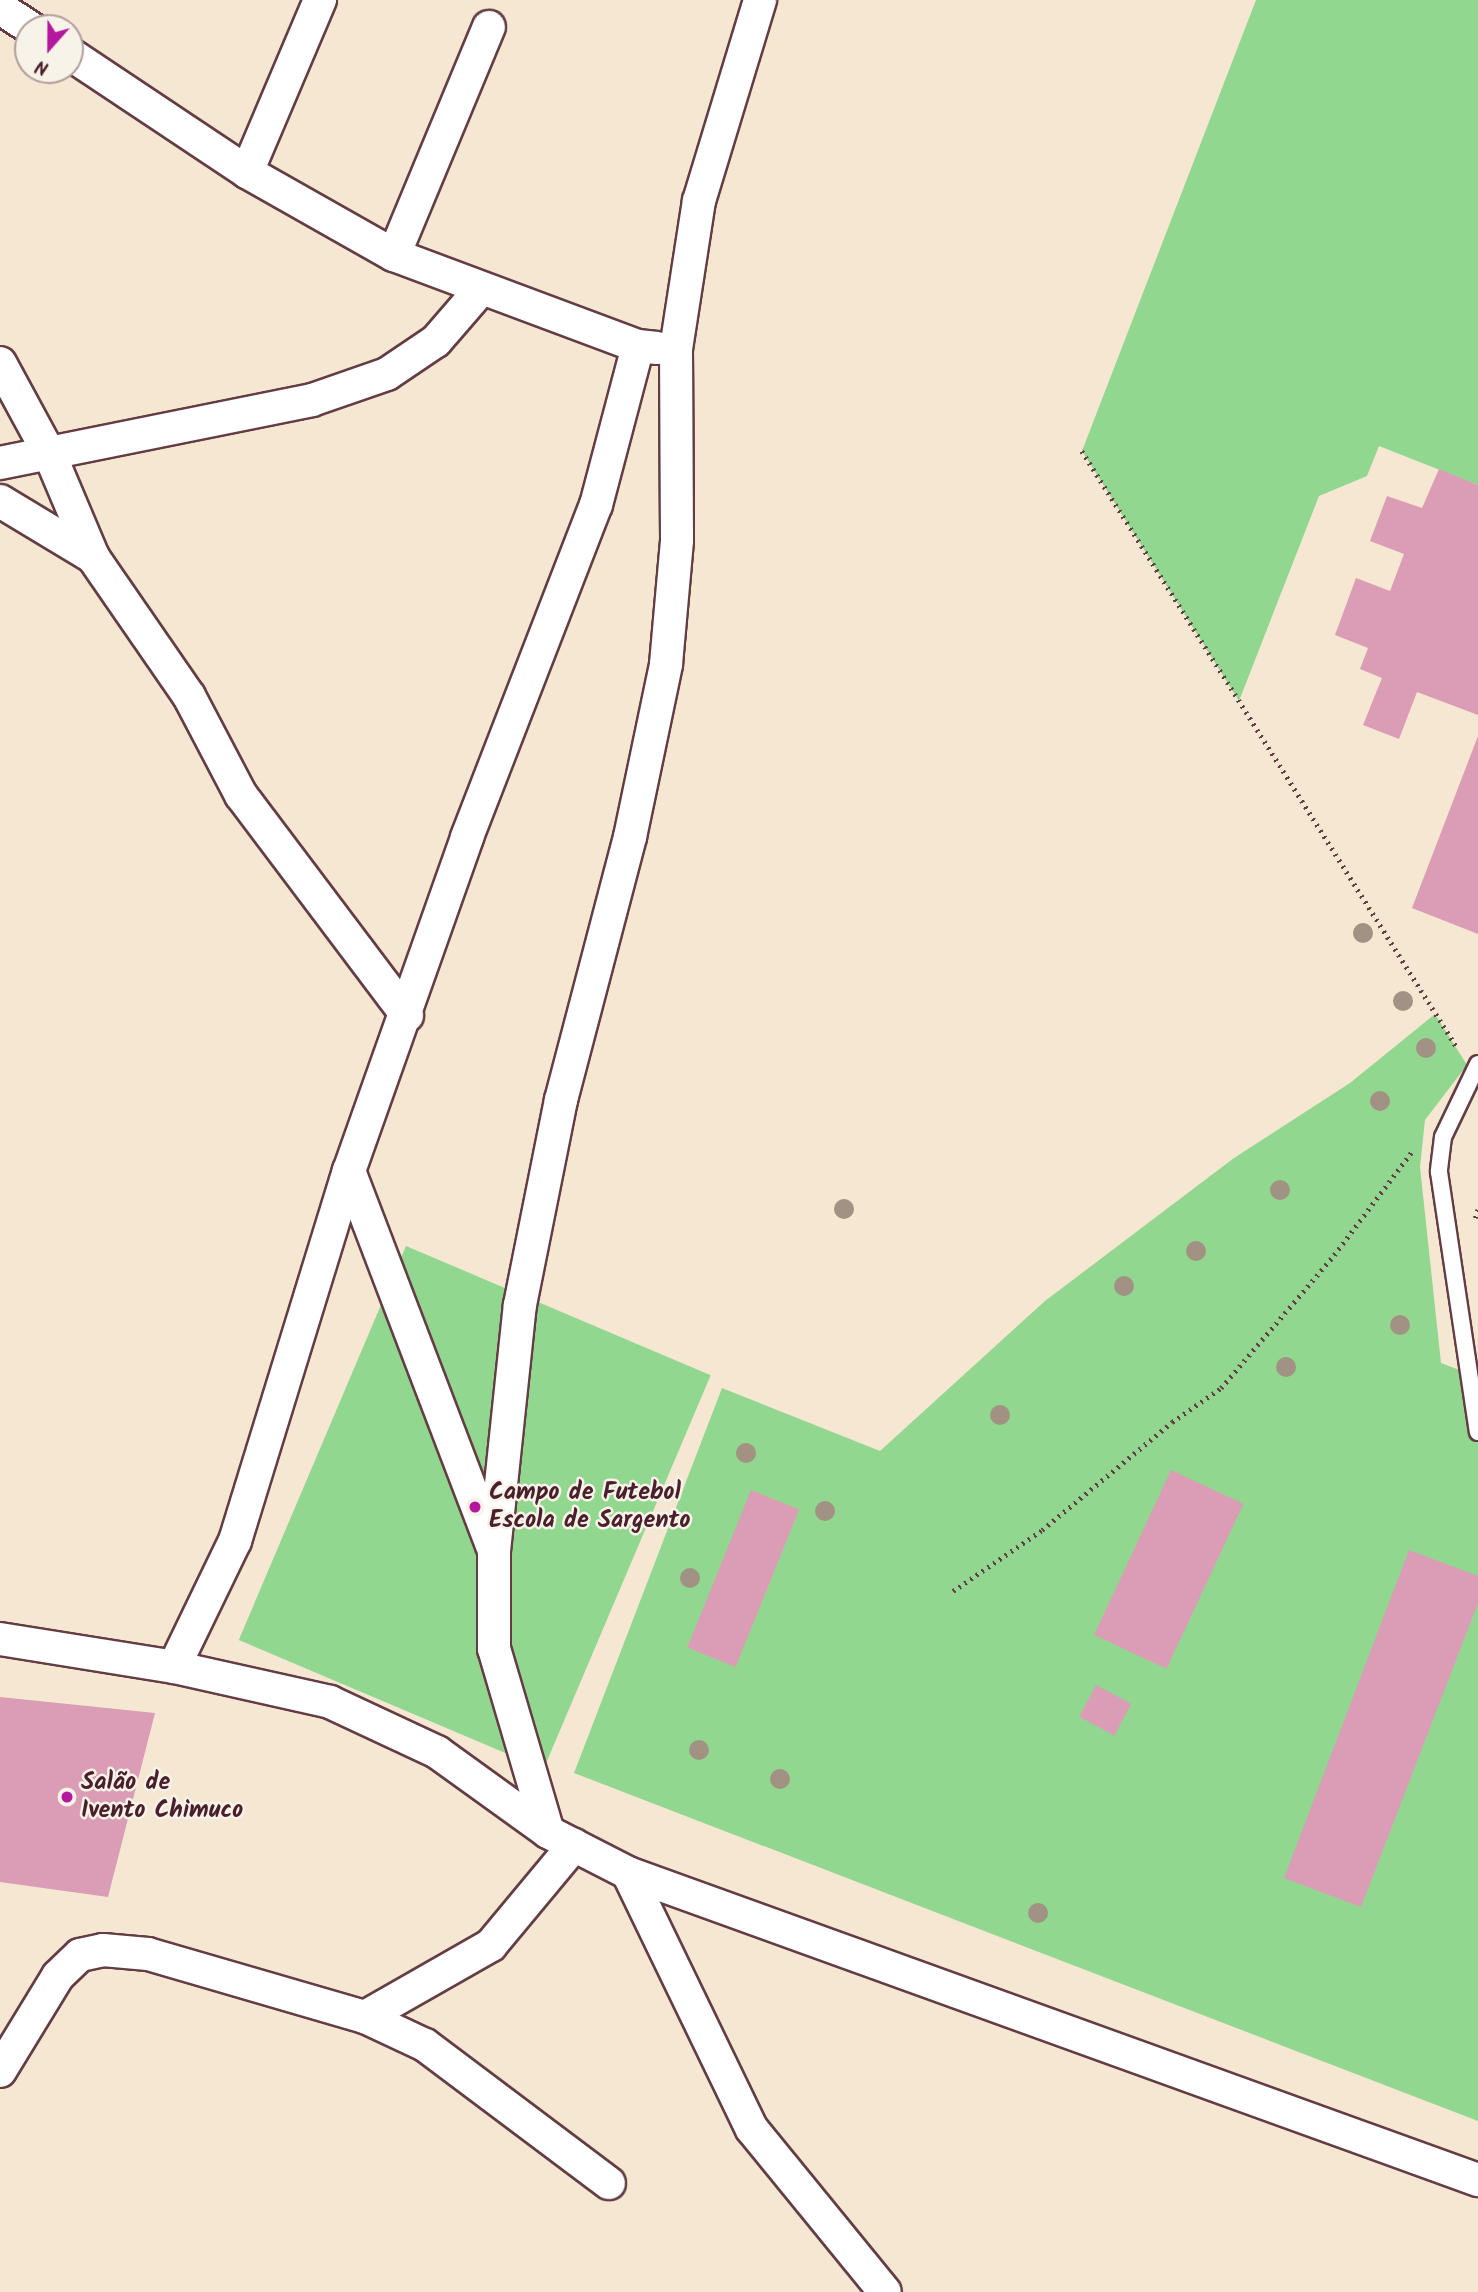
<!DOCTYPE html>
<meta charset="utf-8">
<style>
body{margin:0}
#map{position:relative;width:1478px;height:2292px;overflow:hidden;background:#f5e7d2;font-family:Kalam,sans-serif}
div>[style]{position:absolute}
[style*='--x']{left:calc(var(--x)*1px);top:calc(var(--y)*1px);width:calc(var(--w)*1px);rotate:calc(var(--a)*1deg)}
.green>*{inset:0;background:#92d790;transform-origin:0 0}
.building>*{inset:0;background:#da9db5;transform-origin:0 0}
.path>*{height:4.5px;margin-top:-2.25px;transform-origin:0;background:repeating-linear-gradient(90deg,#643d44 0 2px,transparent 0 7px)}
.roads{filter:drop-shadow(2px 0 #643d44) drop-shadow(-2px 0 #643d44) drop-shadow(0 2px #643d44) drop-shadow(0 -2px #643d44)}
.lane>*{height:16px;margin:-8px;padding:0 8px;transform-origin:8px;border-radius:8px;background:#fff}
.street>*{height:32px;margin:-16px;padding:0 16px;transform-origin:16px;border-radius:16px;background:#fff}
.trees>*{width:20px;height:20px;margin:-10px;border-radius:50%;background:#a19284}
.dots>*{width:19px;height:19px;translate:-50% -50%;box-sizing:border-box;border:4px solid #f7f3e8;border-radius:50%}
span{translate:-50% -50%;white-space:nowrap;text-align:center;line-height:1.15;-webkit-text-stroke:5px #f7f3e8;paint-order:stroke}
.poi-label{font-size:24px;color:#4a1f2b;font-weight:700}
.left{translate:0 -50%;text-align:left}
.north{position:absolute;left:14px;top:14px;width:70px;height:70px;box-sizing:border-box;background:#f7f3e8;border:2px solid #b29e9c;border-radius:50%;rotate:201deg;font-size:19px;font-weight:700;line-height:28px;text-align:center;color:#4a1f2b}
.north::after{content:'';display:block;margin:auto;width:24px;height:32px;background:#b5179e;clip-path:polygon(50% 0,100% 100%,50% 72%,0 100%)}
</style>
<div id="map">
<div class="green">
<div style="clip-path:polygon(1256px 0,1478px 0,1478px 485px,1379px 446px,1367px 476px,1319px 496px,1239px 701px,1082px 451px)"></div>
<div style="clip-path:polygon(1435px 1014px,1467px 1065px,1425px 1120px,1420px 1167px,1441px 1363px,1478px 1377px,1478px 2121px,574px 1773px,722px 1388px,880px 1451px,1045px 1301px,1234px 1158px,1350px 1083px)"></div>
<div style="left:406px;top:1246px;width:331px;height:428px;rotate:23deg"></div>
</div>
<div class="building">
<div style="clip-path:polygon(1439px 469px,1478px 485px,1478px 715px,1417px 692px,1399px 739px,1363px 725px,1382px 678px,1360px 669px,1368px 648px,1335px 635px,1356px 578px,1390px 591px,1404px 554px,1370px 541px,1387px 496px,1422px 508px)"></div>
<div style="clip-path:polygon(1478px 736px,1478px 934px,1412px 908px)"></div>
<div style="left:1171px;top:1470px;width:80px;height:182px;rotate:25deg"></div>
<div style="left:751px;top:1490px;width:52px;height:170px;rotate:22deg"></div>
<div style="clip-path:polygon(1409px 1550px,1478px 1576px,1478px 1603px,1361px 1907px,1284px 1878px)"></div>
<div style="left:1096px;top:1685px;width:40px;height:36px;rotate:28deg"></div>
<div style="clip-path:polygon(0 1697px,155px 1713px,108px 1897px,0 1882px)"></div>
</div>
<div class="path">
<div style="--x:1082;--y:451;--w:706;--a:57.84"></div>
<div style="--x:1475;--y:1218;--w:9;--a:-72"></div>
<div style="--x:953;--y:1591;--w:108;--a:-34.4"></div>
<div style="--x:1042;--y:1530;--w:169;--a:-39.7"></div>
<div style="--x:1172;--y:1422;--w:60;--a:-34.8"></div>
<div style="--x:1221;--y:1388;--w:175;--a:-49.6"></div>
<div style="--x:1334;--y:1255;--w:131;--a:-53"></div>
</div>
<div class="roads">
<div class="lane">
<div style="--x:1478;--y:1064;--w:81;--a:115.6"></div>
<div style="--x:1443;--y:1137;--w:35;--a:97"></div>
<div style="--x:1439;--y:1172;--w:263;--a:81.5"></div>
</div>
<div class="street">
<div style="--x:0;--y:8;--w:37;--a:33"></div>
<div style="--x:70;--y:54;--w:213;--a:33.7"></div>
<div style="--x:247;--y:172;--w:169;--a:29.5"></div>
<div style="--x:394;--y:255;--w:260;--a:20.5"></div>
<div style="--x:638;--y:346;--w:19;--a:6"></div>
<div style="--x:247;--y:172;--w:187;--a:-67"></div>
<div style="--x:394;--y:255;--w:247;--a:-67.4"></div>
<div style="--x:0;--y:363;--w:105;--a:61.5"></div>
<div style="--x:50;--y:455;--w:111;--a:67.1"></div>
<div style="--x:0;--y:463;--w:318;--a:-11.4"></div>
<div style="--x:312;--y:400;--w:79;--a:-19.1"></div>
<div style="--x:387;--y:374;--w:59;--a:-34"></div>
<div style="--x:436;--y:341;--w:69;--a:-49.1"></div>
<div style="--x:0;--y:501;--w:109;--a:31.1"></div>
<div style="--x:93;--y:557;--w:169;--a:55.4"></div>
<div style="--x:189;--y:696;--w:112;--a:62.3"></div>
<div style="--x:241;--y:795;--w:276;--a:53"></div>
<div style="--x:349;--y:1171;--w:401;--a:69.1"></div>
<div style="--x:0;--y:1639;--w:176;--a:9.1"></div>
<div style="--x:174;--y:1667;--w:160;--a:12.6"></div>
<div style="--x:330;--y:1702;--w:118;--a:25"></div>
<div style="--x:437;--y:1752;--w:137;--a:35.8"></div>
<div style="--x:548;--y:1832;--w:90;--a:27.1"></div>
<div style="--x:628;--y:1873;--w:904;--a:19.86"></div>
<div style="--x:174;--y:1667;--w:140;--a:-64.2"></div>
<div style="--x:235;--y:1541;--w:387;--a:-72.9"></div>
<div style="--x:349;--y:1171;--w:354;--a:-70.5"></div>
<div style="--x:467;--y:837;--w:356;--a:-68.8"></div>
<div style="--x:596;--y:505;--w:164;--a:-75.2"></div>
<div style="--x:548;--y:1832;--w:191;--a:-106.4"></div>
<div style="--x:494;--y:1649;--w:98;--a:-90"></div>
<div style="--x:494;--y:1551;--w:247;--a:-84"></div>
<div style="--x:520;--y:1305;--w:209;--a:-78.7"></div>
<div style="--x:561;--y:1100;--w:272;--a:-75.3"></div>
<div style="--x:630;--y:837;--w:177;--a:-78.2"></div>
<div style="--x:666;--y:664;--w:124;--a:-84.9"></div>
<div style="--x:677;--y:540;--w:191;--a:-90.3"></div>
<div style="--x:676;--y:349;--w:150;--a:-81.2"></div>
<div style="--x:699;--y:201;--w:210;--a:-73.1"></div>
<div style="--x:628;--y:1873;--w:284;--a:64.2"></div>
<div style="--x:752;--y:2129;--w:210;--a:50.8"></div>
<div style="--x:365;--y:2017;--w:145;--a:-29.7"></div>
<div style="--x:491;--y:1945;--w:130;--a:-50.3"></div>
<div style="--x:0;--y:2071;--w:111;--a:-58.6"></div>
<div style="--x:58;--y:1976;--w:30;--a:-44"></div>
<div style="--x:80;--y:1955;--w:24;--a:-12"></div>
<div style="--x:103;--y:1950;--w:45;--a:5.1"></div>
<div style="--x:148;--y:1954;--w:226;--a:16.2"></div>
<div style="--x:365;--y:2017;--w:66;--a:25"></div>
<div style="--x:425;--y:2045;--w:230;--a:36.9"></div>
</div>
</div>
<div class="trees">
<div style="left:1363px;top:933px"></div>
<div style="left:1403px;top:1001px"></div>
<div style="left:1426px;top:1048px"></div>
<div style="left:1380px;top:1101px"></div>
<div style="left:1280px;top:1190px"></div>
<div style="left:844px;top:1209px"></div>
<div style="left:1196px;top:1251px"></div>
<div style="left:1124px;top:1286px"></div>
<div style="left:1400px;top:1325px"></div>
<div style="left:1286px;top:1367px"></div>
<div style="left:1000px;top:1415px"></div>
<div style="left:746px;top:1453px"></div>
<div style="left:825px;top:1511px"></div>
<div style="left:690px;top:1578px"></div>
<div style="left:699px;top:1750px"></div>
<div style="left:780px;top:1779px"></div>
<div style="left:1038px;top:1913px"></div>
</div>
<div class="dots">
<div style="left:475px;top:1507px;background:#b5179e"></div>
<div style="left:67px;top:1797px;background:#b5179e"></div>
</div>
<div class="poi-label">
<span class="left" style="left:489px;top:1507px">Campo de Futebol<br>Escola de Sargento</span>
<span class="left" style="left:81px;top:1797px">Salão de<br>Ivento Chimuco</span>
</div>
<div class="north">N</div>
</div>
